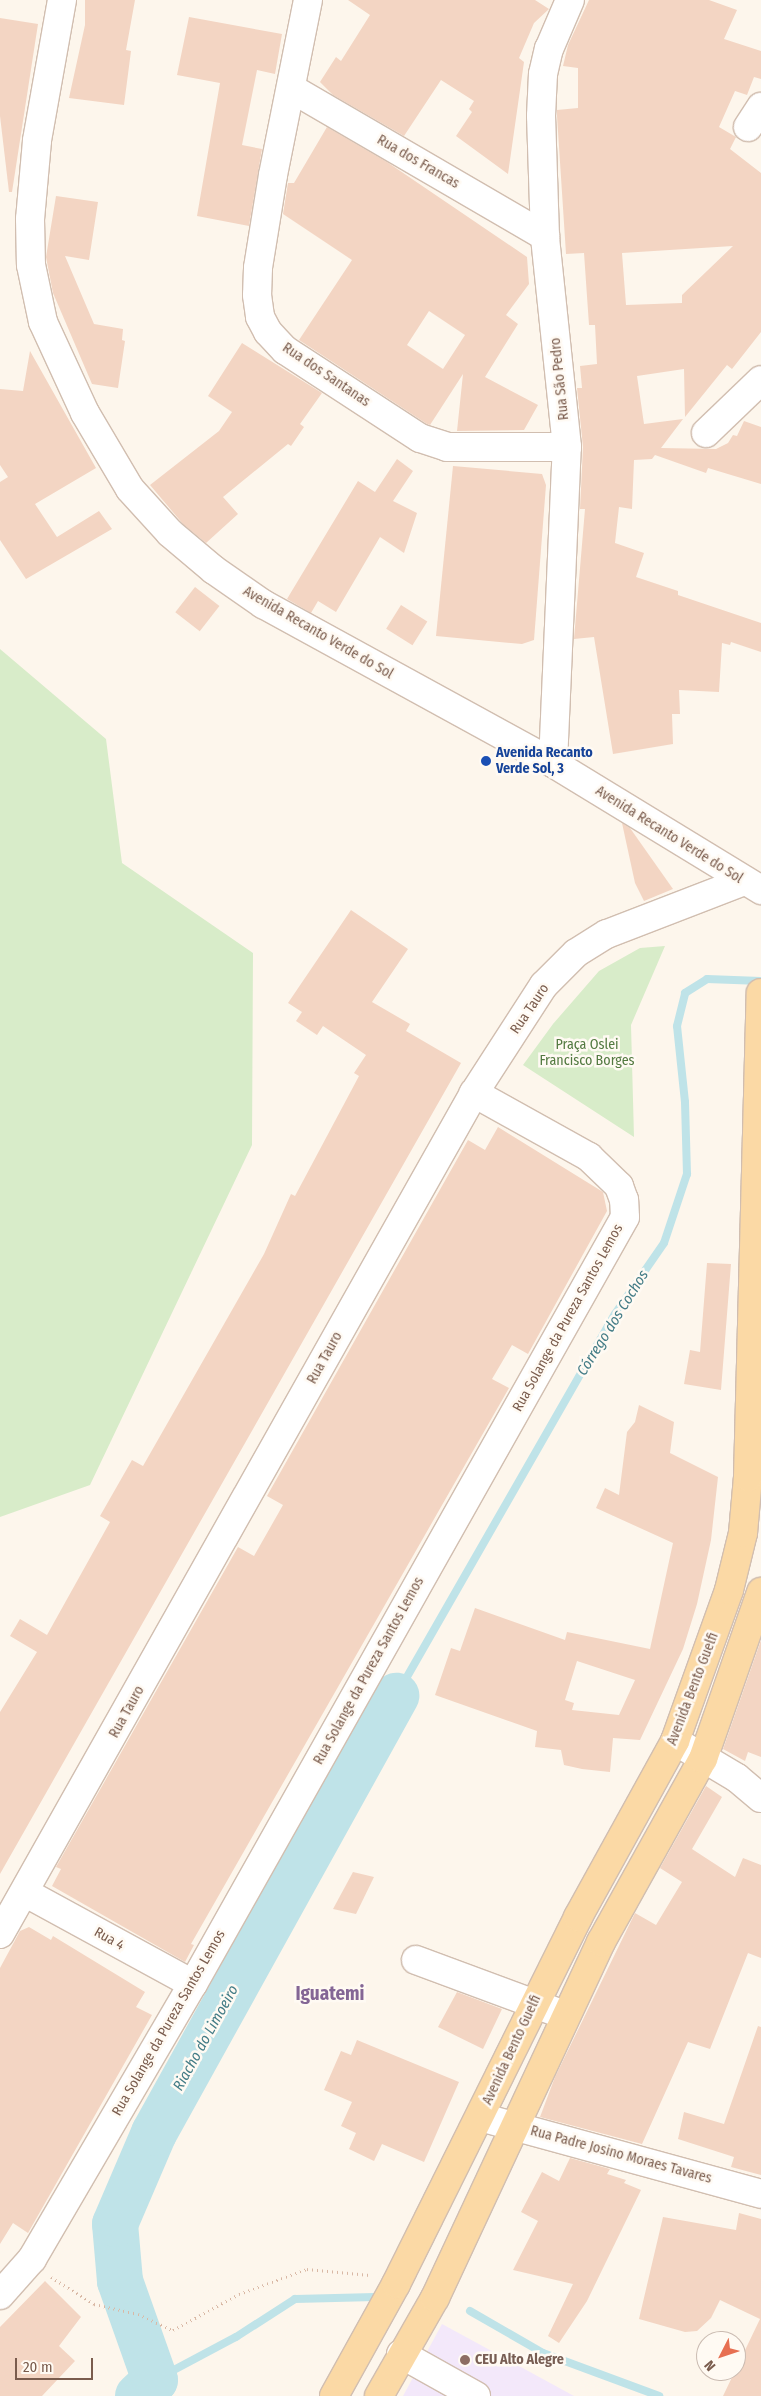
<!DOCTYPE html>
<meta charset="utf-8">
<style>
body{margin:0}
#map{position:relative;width:761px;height:2396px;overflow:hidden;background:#fdf6ec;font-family:"Fira Sans Condensed",sans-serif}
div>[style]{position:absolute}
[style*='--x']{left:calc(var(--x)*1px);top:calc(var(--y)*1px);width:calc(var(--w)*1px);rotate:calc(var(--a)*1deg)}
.education>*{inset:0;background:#f3e8fa}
.green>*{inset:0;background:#d8ecc9}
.stream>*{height:8px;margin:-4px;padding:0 4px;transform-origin:4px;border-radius:4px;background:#bfe3e8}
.river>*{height:46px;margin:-23px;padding:0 23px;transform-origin:23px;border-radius:23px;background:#bfe3e8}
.building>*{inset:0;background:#f3d5c3;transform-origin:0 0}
.path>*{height:3px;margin-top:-1.5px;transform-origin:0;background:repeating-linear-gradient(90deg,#d9b8a5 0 1px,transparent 0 5px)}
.roads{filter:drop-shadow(1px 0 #d1beb0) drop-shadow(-1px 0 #d1beb0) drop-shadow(0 1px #d1beb0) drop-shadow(0 -1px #d1beb0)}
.minor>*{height:28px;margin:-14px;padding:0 14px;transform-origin:14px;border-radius:14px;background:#fff}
.major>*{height:28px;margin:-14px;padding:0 14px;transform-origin:14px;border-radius:14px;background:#fbd9a5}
.dots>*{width:14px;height:14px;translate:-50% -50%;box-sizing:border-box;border:2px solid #fffaf3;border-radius:50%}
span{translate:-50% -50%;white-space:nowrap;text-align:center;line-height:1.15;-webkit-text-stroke:5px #fffaf3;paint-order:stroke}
.street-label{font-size:14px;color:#7a5c4d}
.transit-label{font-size:14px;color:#164399;font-weight:700}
.left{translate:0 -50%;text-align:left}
.park-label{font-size:14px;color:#537a41}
.education-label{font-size:14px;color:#785e54;font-weight:700}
.water-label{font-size:15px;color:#437c86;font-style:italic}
.district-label{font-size:19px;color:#846695;font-weight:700}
.north{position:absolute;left:696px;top:2331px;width:50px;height:50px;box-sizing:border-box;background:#fffaf3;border:1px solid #cabbb1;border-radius:50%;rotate:229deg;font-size:14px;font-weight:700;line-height:20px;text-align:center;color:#7a5c4d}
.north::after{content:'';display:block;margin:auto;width:18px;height:22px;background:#e76f51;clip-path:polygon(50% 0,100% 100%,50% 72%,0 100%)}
.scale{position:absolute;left:15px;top:2358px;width:78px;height:22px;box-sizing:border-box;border:2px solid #7a5c4d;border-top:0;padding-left:6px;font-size:15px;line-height:18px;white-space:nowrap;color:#7a5c4d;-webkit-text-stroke:4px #fffaf3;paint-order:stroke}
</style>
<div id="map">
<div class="education">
<div style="clip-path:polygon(442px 2324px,574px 2396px,403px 2396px)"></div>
</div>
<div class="green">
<div style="clip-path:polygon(0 649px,106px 739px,122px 863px,253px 953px,252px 1145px,90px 1485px,0 1517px)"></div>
<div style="clip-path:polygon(665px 946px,631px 1025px,634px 1137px,523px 1065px,553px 1024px,599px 971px,640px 948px)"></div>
</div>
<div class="stream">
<div style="--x:396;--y:1696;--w:440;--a:-60.2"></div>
<div style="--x:615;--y:1314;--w:86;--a:-55.4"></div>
<div style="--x:664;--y:1243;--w:73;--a:-71.6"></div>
<div style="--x:687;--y:1174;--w:72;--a:-91.6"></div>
<div style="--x:685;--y:1102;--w:76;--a:-96"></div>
<div style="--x:677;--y:1026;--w:34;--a:-76"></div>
<div style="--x:685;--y:993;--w:26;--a:-32"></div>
<div style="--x:707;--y:979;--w:54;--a:2.1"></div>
<div style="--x:470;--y:2311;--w:84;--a:29.9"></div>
<div style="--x:543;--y:2353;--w:124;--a:20.3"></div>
<div style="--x:155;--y:2380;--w:92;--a:-28"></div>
<div style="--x:236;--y:2337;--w:70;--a:-32.8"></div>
<div style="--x:295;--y:2299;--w:80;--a:-1.4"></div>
</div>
<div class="river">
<div style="--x:138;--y:2396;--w:23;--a:-43"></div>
<div style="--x:155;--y:2380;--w:105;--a:-109.5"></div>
<div style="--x:120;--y:2281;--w:57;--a:-95"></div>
<div style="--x:115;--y:2224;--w:99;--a:-66.8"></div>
<div style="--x:154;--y:2133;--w:500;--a:-61"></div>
</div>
<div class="building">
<div style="clip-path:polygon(85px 0,135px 0,126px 50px,131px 51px,124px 105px,69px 98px,85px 25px)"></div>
<div style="clip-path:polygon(348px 0,535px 0,549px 9px,534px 23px,519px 58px,524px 62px,508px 174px,456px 136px,472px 112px,469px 109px,474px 101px,441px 80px,404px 136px,333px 95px,320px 82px,336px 57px,341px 61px,370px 15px)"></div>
<div style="clip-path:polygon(evenodd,589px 0,709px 0,737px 10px,724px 39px,761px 51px,761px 79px,754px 77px,747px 95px,735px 91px,719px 127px,736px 137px,730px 149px,761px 173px,761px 332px,732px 369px,727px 365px,685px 417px,684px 369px,637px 376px,644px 424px,683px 419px,661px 448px,716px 449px,728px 443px,733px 435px,737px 436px,744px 421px,761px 427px,761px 484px,708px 468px,706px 473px,655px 455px,652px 459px,634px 460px,632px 509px,619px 507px,615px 543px,644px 553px,636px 577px,678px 591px,678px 595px,761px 623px,761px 652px,731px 642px,730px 645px,722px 643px,719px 692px,679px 690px,680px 714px,672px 714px,673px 744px,613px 754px,594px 637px,574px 639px,585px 509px,580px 509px,583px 447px,577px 388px,582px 388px,580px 366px,597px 364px,595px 325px,589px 325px,584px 253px,566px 254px,557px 116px,557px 110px,578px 108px,578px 68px,563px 66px,568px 45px,589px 0,733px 246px,682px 295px,682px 303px,626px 305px,622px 253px,733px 246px)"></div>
<div style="clip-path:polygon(189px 17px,282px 34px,275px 74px,257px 70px,242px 145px,262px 149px,249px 226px,197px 216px,220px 83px,177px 75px)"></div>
<div style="clip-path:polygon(0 18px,38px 24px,12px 192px,9px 192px,0 116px)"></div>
<div style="clip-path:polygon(evenodd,327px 127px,387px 162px,527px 257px,529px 284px,506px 315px,518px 324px,485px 377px,538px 405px,524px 430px,457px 431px,463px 374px,430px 425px,427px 424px,299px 340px,352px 260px,283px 214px,288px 183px,294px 183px,327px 127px,429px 311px,465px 335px,443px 369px,407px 345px,429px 311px)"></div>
<div style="clip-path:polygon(56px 196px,98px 202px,89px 260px,65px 256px,94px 324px,123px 329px,122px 340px,125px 341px,118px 388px,92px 384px,53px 293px,46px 257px)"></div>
<div style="clip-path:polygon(242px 343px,322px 393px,300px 424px,304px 427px,291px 446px,288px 444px,223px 497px,238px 514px,206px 543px,183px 524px,150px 485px,219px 431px,232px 412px,208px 396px)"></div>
<div style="clip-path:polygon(30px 351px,96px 468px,35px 504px,57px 537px,99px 511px,112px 529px,26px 579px,0 540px,0 482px,8px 477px,0 465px,0 389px,23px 391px)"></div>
<div style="clip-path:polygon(397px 459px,413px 471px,393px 501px,417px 513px,404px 553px,380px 537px,336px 612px,318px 601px,311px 613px,287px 599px,358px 481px,375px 492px)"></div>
<div style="clip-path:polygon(453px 466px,542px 474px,546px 485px,534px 640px,522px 644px,436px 636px)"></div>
<div style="left:195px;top:587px;width:31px;height:32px;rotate:38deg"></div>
<div style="left:401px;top:605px;width:31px;height:28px;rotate:32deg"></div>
<div style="clip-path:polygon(622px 823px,630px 828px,673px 889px,644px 901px,635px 883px)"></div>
<div style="clip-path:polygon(351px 910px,408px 949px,372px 1002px,410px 1024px,406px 1031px,461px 1063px,0 1874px,0 1712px,37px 1652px,10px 1636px,20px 1619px,47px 1635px,110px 1522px,100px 1516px,132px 1460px,143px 1466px,264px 1254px,291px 1194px,295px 1196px,359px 1076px,354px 1073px,366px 1055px,323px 1026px,317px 1035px,296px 1021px,302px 1012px,288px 1003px)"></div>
<div style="clip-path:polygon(498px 1127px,603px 1192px,607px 1211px,528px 1354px,512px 1345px,492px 1379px,509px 1388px,191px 1944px,194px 1945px,185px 1962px,52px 1886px,61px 1869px,56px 1867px,238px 1547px,254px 1556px,283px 1505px,267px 1496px,468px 1140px,485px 1150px)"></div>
<div style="clip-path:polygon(707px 1263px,731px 1264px,721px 1390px,684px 1384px,690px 1350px,700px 1352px)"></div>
<div style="clip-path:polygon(evenodd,639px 1405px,674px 1422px,670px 1453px,718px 1477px,711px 1540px,697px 1604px,683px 1649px,640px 1740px,613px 1738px,610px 1772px,582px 1769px,564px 1765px,561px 1750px,535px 1747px,537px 1731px,435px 1695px,451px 1648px,460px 1651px,475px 1608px,565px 1640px,567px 1632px,650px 1649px,673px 1543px,596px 1508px,605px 1488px,619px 1495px,627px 1432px,635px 1422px,639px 1405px,577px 1661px,635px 1680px,619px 1715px,572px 1710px,574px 1703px,565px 1700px,577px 1661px)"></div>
<div style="clip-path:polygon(761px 1640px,761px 1757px,748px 1752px,745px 1761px,723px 1749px)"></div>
<div style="clip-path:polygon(706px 1786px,722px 1797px,692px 1849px,735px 1877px,743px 1858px,761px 1865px,761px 1958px,748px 1953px,710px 2049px,688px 2042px,642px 2144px,540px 2117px,555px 2077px,635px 1913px,656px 1925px,682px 1882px,660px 1868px)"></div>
<div style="clip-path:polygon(353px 1872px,374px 1877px,356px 1914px,333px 1909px)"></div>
<div style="clip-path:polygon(29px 1927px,51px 1940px,53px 1936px,145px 1992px,136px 2007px,152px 2015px,28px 2233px,13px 2223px,0 2244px,0 1968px,20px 1931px)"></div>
<div style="clip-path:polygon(457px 1992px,502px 2009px,483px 2049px,438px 2027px)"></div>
<div style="clip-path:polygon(758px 2026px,761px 2027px,761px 2175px,731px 2167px,734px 2157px,678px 2139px,684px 2112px,724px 2124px)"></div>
<div style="clip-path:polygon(357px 2040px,459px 2082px,424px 2162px,382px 2144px,374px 2161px,349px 2149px,356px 2133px,341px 2126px,352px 2102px,324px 2090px,341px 2051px,351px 2055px)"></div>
<div style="clip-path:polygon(570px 2158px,610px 2169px,607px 2174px,626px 2180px,624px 2183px,641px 2190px,587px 2301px,559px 2343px,548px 2336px,573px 2284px,513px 2270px,538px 2221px,521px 2212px,542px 2172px,559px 2181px)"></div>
<div style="clip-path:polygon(739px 2213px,761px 2219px,761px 2396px,723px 2396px,760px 2319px,720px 2300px,711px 2318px,697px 2331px,685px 2332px,639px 2319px,663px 2217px,736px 2230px)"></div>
<div style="clip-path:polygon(45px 2281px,81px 2317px,59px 2346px,75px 2361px,42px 2396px,0 2396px,0 2327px)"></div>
</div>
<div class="path">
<div style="--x:51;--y:2277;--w:51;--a:32.1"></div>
<div style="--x:94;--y:2304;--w:45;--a:12.8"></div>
<div style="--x:138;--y:2314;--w:38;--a:25"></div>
<div style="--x:173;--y:2330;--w:75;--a:-28.6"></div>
<div style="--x:239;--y:2294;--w:72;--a:-20.2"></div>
<div style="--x:307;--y:2269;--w:63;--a:5.4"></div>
</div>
<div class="roads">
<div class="minor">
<div style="--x:62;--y:0;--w:143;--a:100.1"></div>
<div style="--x:37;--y:141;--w:78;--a:95.1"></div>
<div style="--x:30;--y:219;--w:46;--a:88.8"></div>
<div style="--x:31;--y:265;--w:58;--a:78.1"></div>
<div style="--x:43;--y:322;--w:100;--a:65.2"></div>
<div style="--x:85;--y:413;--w:88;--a:59.4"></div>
<div style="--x:130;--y:489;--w:59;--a:47.7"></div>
<div style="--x:170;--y:533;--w:57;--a:40.1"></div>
<div style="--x:214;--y:570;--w:60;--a:34.8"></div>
<div style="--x:263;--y:604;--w:331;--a:28.7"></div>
<div style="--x:553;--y:763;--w:244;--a:31.4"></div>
<div style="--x:308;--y:0;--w:178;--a:101.3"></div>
<div style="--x:273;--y:175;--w:94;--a:99.2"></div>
<div style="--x:258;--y:268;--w:27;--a:92"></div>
<div style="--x:257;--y:295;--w:22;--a:82"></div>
<div style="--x:260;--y:317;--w:17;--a:62"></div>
<div style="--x:268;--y:332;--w:25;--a:47"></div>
<div style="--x:285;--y:350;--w:161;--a:33.1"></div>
<div style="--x:420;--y:438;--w:28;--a:18"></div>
<div style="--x:447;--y:447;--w:120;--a:0"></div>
<div style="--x:292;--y:89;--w:293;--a:30.2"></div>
<div style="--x:748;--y:127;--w:24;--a:-57"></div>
<div style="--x:706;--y:433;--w:76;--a:-43.9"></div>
<div style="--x:553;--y:763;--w:316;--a:-87.5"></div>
<div style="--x:567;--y:447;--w:212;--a:-96"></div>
<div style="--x:545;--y:236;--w:120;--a:-91.9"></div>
<div style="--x:541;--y:116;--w:42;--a:-87.3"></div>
<div style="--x:543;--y:74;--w:26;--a:-77"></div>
<div style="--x:549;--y:49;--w:53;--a:-66.8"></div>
<div style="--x:675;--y:1741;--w:72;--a:30.8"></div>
<div style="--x:737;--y:1778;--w:31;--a:40"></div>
<div style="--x:26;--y:1893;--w:190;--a:28.6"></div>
<div style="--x:0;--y:1934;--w:965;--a:-60.59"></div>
<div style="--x:474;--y:1093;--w:129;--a:-57.1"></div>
<div style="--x:544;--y:985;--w:45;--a:-45"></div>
<div style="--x:576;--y:953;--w:36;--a:-32"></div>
<div style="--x:607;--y:934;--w:147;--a:-21.1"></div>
<div style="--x:416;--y:1960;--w:159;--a:20.3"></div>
<div style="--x:480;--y:2117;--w:291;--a:15.3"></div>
<div style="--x:0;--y:2295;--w:48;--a:-48.4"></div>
<div style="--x:32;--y:2259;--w:319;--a:-59.7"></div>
<div style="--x:193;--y:1984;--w:880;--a:-60.61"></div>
<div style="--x:625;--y:1217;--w:17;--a:-93"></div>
<div style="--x:624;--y:1200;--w:15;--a:-110"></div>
<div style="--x:619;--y:1186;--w:42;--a:-136"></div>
<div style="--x:589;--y:1157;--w:132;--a:-150.9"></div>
<div style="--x:401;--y:2354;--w:86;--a:29.2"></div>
</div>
<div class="major">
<div style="--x:334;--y:2396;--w:128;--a:-61"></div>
<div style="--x:396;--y:2284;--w:410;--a:-63.6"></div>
<div style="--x:578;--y:1917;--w:201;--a:-61.1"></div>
<div style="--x:675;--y:1741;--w:160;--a:-70.3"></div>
<div style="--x:729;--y:1590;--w:59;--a:-76.2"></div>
<div style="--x:743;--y:1533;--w:56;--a:-84.9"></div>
<div style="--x:748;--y:1477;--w:484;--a:-88.5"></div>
<div style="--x:379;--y:2396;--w:113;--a:-60.3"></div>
<div style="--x:435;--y:2298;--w:393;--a:-65"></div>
<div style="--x:601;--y:1942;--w:210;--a:-60.9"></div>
<div style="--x:703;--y:1759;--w:177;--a:-70.8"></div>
</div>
</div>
<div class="dots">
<div style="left:486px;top:761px;background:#1a4fb4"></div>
<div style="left:465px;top:2360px;background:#8d6e63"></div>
</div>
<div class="street-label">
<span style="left:418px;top:162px;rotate:30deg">Rua dos Francas</span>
<span style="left:326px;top:375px;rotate:34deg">Rua dos Santanas</span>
<span style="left:560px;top:379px;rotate:-96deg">Rua São Pedro</span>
<span style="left:318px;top:633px;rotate:30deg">Avenida Recanto Verde do Sol</span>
<span style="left:669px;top:835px;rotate:32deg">Avenida Recanto Verde do Sol</span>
<span style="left:530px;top:1009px;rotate:-56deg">Rua Tauro</span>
<span style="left:568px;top:1318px;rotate:-61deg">Rua Solange da Pureza Santos Lemos</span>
<span style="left:325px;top:1358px;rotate:-61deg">Rua Tauro</span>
<span style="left:369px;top:1671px;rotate:-61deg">Rua Solange da Pureza Santos Lemos</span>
<span style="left:693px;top:1689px;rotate:-69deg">Avenida Bento Guelfi</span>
<span style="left:127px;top:1712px;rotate:-61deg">Rua Tauro</span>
<span style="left:109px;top:1939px;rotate:29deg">Rua 4</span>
<span style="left:169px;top:2023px;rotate:-60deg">Rua Solange da Pureza Santos Lemos</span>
<span style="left:512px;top:2050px;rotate:-65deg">Avenida Bento Guelfi</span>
<span style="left:621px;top:2155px;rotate:15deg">Rua Padre Josino Moraes Tavares</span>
</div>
<div class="transit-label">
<span class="left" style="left:496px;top:761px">Avenida Recanto<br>Verde Sol, 3</span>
</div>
<div class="park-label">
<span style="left:587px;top:1053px">Praça Oslei<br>Francisco Borges</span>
</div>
<div class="education-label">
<span class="left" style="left:475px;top:2360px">CEU Alto Alegre</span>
</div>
<div class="water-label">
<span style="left:613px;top:1323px;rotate:-58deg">Córrego dos Cochos</span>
<span style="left:206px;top:2038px;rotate:-61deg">Riacho do Limoeiro</span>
</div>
<div class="district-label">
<span style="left:330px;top:1994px">Iguatemi</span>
</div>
<div class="north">N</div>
<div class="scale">20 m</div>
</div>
